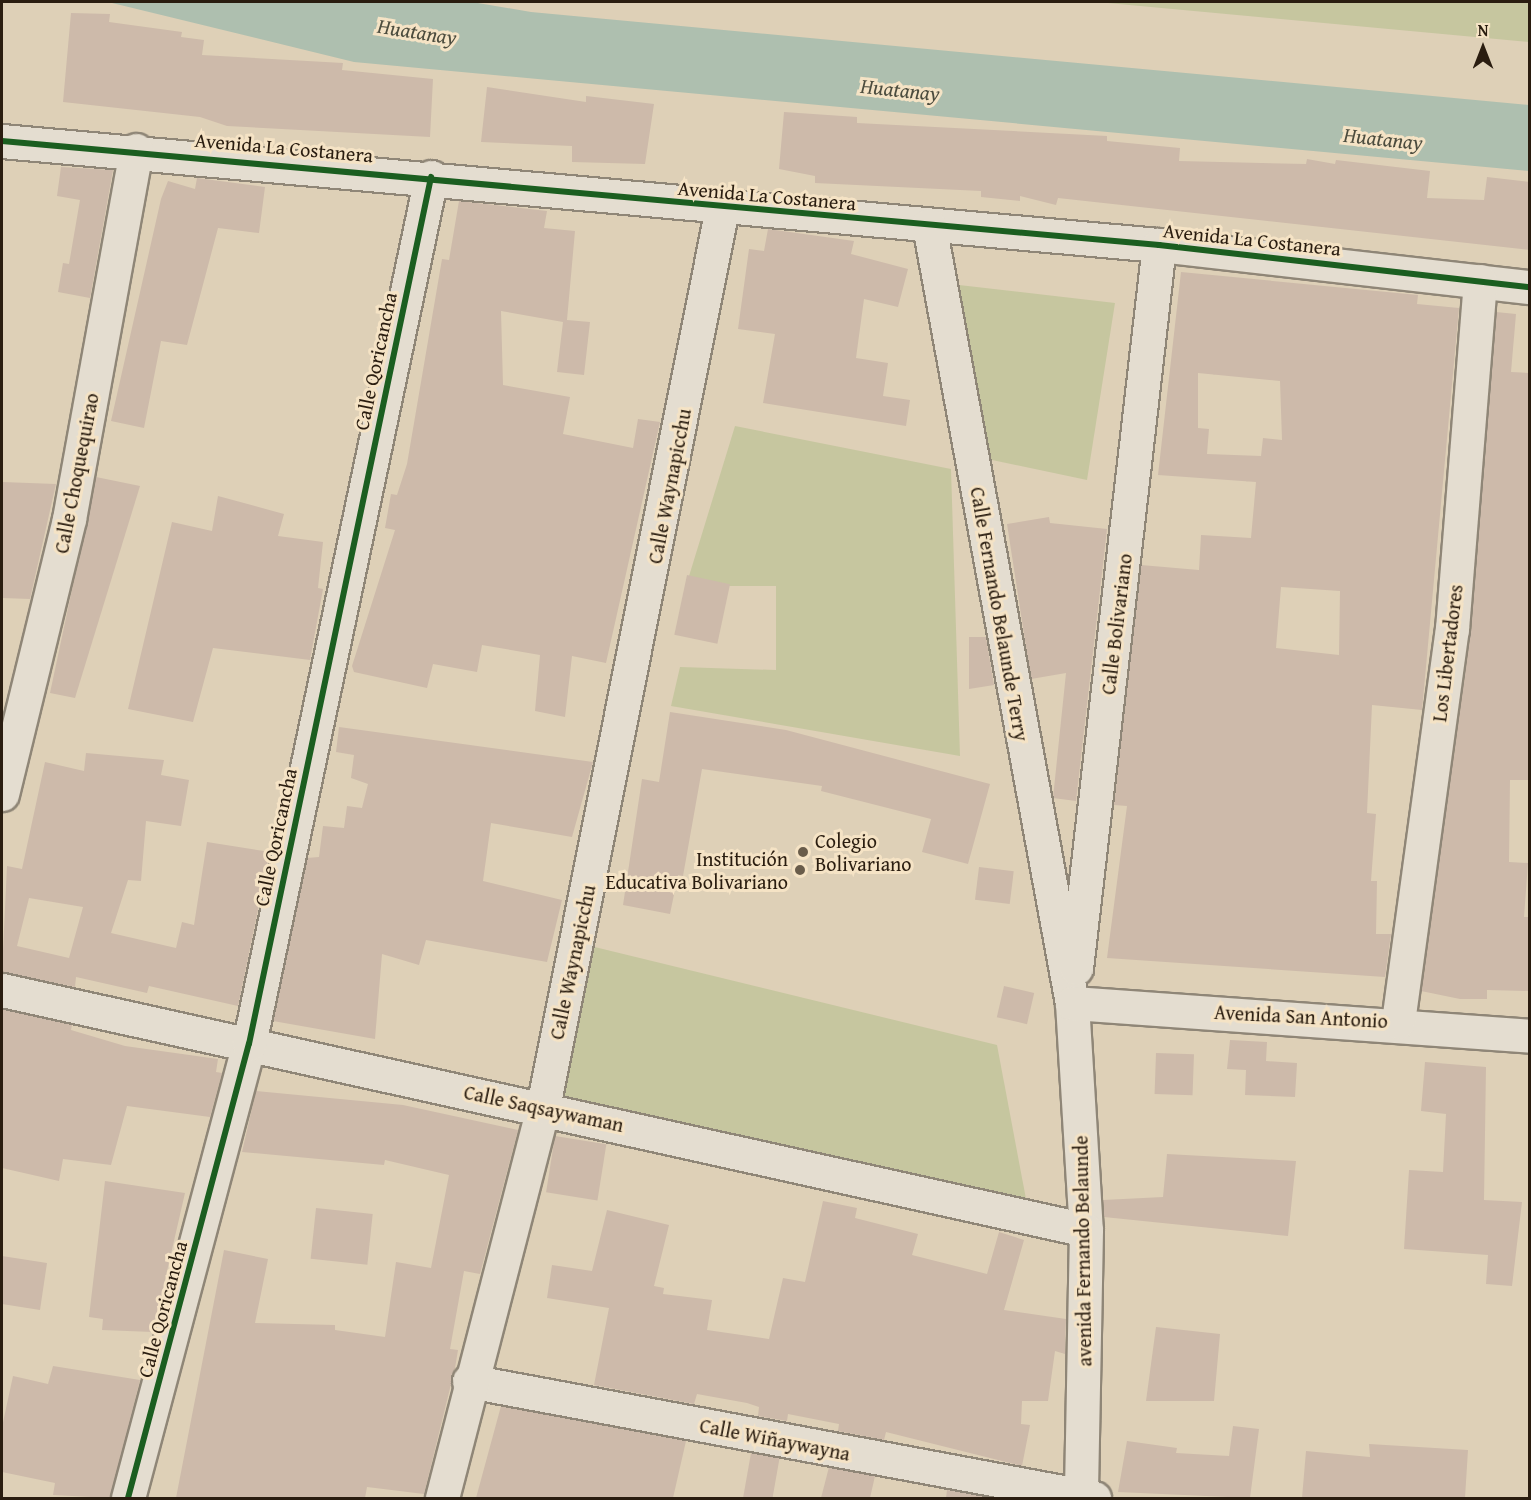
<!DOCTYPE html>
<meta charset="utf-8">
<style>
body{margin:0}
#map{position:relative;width:1531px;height:1500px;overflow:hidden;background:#ded0b7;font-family:"Gentium Book Plus",serif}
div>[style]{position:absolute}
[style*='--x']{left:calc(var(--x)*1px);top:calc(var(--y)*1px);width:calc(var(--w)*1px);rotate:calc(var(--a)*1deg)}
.green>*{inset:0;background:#c6c69f}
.water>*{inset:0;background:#aebfaf}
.building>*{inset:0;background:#cdbaaa;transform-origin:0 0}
.roads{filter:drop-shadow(2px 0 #8f8677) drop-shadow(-2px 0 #8f8677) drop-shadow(0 2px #8f8677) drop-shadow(0 -2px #8f8677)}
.minor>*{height:33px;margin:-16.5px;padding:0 16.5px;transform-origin:16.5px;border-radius:16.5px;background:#e4ddd0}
.cycleway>*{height:6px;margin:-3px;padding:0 3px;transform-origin:3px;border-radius:3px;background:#1b5e20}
.dots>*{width:16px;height:16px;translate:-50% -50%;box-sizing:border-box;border:3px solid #f5e3c5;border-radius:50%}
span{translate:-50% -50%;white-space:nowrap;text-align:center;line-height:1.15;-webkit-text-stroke:6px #f5e3c5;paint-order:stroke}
.street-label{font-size:20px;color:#2a1d10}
.poi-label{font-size:20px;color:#2a1d10}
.left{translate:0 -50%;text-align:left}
.right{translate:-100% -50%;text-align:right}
.water-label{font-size:21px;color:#4c4c3e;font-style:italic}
.frame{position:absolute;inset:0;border:3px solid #2a1d10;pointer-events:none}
.north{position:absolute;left:1453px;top:18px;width:60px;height:60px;-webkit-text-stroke:4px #f5e3c5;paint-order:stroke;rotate:0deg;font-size:16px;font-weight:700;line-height:24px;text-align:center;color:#2a1d10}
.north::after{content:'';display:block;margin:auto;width:21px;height:27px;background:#2a1d10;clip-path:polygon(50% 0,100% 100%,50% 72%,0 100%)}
</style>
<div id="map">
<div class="green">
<div style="clip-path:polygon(1097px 2px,1529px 2px,1529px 42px)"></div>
<div style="clip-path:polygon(959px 285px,1115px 303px,1087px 480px,978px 457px)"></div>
<div style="clip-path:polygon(735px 426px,951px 469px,960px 756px,671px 706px,680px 667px,776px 670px,776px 586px,686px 586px)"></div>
<div style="clip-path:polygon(570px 941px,997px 1045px,1029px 1215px,535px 1105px)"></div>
</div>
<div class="water">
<div style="clip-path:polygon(108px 2px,472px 2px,531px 12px,1529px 105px,1529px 171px,354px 62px)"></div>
</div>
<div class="building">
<div style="clip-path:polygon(71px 13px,110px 14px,109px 22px,182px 32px,181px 37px,204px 40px,202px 55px,343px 63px,342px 70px,433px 79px,430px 137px,227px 126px,200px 117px,63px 102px)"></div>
<div style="clip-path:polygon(487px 87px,586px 102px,586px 96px,654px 104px,645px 164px,572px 162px,572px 146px,481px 142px)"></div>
<div style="clip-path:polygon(784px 112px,857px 117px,857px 123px,1107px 136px,1107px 141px,1180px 148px,1179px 161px,1306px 164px,1307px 159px,1335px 164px,1336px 160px,1430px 171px,1427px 198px,1484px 200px,1487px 177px,1530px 182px,1530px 250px,1058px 198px,1056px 205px,1020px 196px,1020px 201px,981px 197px,981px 191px,815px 183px,815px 176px,779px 169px)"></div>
<div style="clip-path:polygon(61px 167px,113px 170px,90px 298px,58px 292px,63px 263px,69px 264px,80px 200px,57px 196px)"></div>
<div style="clip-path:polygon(197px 178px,265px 187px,259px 233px,218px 228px,187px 345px,161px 341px,144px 428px,111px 421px,161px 199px,168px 181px,195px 189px)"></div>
<div style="clip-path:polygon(459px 201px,547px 211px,544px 228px,575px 231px,567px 320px,590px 322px,584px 375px,557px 372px,563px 322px,501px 311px,503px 385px,570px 397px,563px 434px,633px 448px,638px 419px,660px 422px,606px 663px,572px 656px,565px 717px,535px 711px,540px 655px,482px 645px,477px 672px,433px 664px,427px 688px,354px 672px,352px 666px,395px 530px,385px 528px,391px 494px,397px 495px,407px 464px,442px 259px,449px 260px)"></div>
<div style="clip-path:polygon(768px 229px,854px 241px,851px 254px,908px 269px,898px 307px,864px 299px,856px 358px,888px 363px,883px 396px,910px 400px,906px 426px,763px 403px,775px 334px,738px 329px,749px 249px,764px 251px)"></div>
<div style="clip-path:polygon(evenodd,1181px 272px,1418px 295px,1417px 304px,1459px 308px,1422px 710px,1372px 705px,1367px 813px,1376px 814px,1371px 881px,1377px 881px,1376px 934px,1391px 934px,1385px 977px,1107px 958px,1127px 806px,1114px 805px,1141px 565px,1199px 570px,1201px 535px,1251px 538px,1256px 482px,1158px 475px,1181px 272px,1198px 373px,1280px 381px,1282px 440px,1263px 438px,1261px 456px,1207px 454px,1209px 429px,1198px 428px,1198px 373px,1181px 272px,1281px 587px,1340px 591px,1339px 655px,1276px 648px,1281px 587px)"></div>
<div style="clip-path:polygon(1496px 312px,1516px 314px,1511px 372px,1530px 373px,1530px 780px,1510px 780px,1509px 862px,1528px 863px,1524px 917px,1530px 917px,1530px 991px,1487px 990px,1487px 999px,1460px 999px,1421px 991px,1471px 631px)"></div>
<div style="clip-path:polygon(96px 477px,140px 486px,75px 698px,50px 693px)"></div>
<div style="clip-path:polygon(2px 482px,56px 484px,30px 599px,2px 598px)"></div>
<div style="clip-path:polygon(218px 496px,284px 514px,278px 536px,323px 542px,318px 588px,323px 589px,310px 660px,213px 648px,193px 722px,128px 709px,172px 522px,212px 531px)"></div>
<div style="clip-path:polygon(1049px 517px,1050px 523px,1107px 529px,1076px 801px,1053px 798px,1066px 673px,1031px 679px,1007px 524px)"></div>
<div style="left:687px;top:575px;width:44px;height:61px;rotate:12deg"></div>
<div style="clip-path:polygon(969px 637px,986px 637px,994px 685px,969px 689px)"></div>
<div style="clip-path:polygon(670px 712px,786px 730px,990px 784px,968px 864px,922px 852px,931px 819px,821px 791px,822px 786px,702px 769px,683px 876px,678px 875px,670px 914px,623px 905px,642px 779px,659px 782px)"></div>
<div style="clip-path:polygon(339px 727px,593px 762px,572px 837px,491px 823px,483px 881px,562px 900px,547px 962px,426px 940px,419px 965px,382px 954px,375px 1039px,273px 1021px,307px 858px,319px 857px,323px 826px,344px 828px,347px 806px,362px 808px,368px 784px,351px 778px,354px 755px,336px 752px)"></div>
<div style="clip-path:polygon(evenodd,86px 753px,164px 760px,161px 775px,189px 780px,181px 826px,146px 821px,141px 881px,128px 880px,111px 933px,176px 948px,182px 922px,194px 925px,207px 842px,270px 852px,238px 1006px,149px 986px,147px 993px,76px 977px,75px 987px,2px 972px,7px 866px,22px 869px,45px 762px,84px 771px,86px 753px,29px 898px,83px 907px,69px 958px,17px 946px,29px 898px)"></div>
<div style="left:979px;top:867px;width:35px;height:33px;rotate:7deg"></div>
<div style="left:1004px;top:986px;width:31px;height:32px;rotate:13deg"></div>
<div style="clip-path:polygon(2px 1009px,72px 1025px,71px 1030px,125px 1046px,218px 1059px,216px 1072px,222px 1073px,210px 1117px,127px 1106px,111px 1165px,63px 1159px,59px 1181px,2px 1168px)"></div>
<div style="clip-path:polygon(1230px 1040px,1267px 1042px,1266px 1061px,1297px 1063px,1295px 1097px,1245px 1095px,1246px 1070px,1227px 1069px)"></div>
<div style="left:1156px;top:1053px;width:38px;height:41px;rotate:2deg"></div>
<div style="clip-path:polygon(1425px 1062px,1486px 1067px,1484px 1200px,1522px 1202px,1512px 1286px,1486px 1284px,1488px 1255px,1404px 1249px,1409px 1170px,1443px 1172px,1446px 1114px,1421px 1111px)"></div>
<div style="clip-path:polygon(256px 1091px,403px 1105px,518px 1130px,480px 1274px,464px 1271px,450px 1349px,458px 1350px,455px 1368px,424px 1494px,367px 1487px,365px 1498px,176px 1498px,224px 1250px,268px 1259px,255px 1323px,335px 1325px,335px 1330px,385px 1337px,396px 1262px,431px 1268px,449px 1175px,385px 1160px,384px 1165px,242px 1152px)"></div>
<div style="left:555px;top:1136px;width:52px;height:57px;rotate:9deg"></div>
<div style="clip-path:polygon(1167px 1154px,1296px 1161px,1288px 1236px,1104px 1217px,1103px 1200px,1163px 1197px)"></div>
<div style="clip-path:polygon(105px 1181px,185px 1193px,153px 1332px,102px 1330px,103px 1319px,89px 1317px)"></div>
<div style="clip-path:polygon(823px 1201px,857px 1208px,855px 1218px,918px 1234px,912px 1255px,987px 1274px,999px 1232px,1024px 1240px,1004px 1310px,1066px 1319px,1065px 1354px,1055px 1351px,1048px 1401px,1022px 1401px,1021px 1424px,1030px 1425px,1022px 1466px,886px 1432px,884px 1440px,838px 1431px,839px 1424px,788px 1414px,787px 1421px,758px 1416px,759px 1407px,747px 1403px,697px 1394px,694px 1404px,594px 1385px,609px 1308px,547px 1298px,552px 1265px,592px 1271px,607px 1210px,669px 1225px,654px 1286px,664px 1288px,663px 1294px,712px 1300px,707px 1330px,769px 1339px,783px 1278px,805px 1282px)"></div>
<div style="left:316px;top:1208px;width:57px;height:51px;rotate:6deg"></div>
<div style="clip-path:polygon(2px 1256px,47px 1263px,40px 1310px,2px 1304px)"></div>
<div style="clip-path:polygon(1156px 1327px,1220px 1334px,1214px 1401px,1146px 1401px)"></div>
<div style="clip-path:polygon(53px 1366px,140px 1380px,110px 1498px,53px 1495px,55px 1483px,2px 1472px,2px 1427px,13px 1376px,48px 1384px)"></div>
<div style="clip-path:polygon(501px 1406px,686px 1441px,673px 1498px,476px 1498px)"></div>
<div style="clip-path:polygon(1233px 1426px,1259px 1429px,1250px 1498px,1118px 1492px,1127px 1441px,1177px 1448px,1176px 1453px,1229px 1456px)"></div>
<div style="clip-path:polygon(1369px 1444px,1468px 1450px,1465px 1498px,1302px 1498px,1306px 1451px,1370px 1457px)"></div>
<div style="left:751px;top:1453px;width:29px;height:46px;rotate:10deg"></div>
<div style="clip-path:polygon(829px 1467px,875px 1476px,870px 1498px,821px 1498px)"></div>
<div style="clip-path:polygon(947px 1490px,995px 1498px,946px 1498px)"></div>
</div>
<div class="roads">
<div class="minor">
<div style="--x:2;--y:141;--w:1162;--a:5.14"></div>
<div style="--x:1159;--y:245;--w:373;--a:6.5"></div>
<div style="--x:929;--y:225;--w:791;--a:79.59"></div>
<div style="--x:1072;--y:1003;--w:227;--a:86.5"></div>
<div style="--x:1086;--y:1230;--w:268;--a:91.1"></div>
<div style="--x:2;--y:794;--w:283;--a:-76.3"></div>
<div style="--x:69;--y:519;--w:375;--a:-79.7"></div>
<div style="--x:1076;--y:968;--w:728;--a:-83.45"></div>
<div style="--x:2;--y:990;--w:1110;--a:12.48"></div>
<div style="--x:1072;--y:1003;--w:459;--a:4.1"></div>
<div style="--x:1398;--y:1022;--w:397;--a:-82.2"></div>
<div style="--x:1452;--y:629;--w:349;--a:-85.4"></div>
<div style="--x:469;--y:1381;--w:636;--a:10.6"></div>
<div style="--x:128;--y:1498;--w:470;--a:-75.1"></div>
<div style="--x:249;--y:1044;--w:886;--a:-78.14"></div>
<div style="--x:442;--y:1498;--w:404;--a:-75.5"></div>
<div style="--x:543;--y:1107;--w:917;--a:-78.74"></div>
</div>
</div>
<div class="cycleway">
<div style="--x:2;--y:141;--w:1162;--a:5.14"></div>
<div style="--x:1159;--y:245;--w:373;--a:6.5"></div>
<div style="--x:128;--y:1498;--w:470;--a:-75.1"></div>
<div style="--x:249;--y:1044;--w:886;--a:-78.14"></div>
</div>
<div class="dots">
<div style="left:803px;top:852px;background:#695c4a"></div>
<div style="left:800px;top:870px;background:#695c4a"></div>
</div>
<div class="street-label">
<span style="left:284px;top:147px;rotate:5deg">Avenida La Costanera</span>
<span style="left:767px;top:195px;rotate:5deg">Avenida La Costanera</span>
<span style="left:1252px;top:239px;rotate:6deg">Avenida La Costanera</span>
<span style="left:375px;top:361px;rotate:-78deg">Calle Qoricancha</span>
<span style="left:76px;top:473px;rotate:-79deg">Calle Choquequirao</span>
<span style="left:669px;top:486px;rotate:-79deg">Calle Waynapicchu</span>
<span style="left:1000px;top:614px;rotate:80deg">Calle Fernando Belaunde Terry</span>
<span style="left:1116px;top:624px;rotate:-83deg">Calle Bolivariano</span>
<span style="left:1447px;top:653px;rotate:-83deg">Los Libertadores</span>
<span style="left:275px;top:837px;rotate:-78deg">Calle Qoricancha</span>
<span style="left:572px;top:962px;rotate:-78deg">Calle Waynapicchu</span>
<span style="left:1301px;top:1016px;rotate:3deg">Avenida San Antonio</span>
<span style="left:544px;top:1108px;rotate:12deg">Calle Saqsaywaman</span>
<span style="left:1082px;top:1251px;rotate:-91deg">avenida Fernando Belaunde</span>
<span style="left:162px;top:1309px;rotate:-75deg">Calle Qoricancha</span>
<span style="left:775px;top:1439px;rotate:11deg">Calle Wiñaywayna</span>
</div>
<div class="poi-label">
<span class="left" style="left:815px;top:852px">Colegio<br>Bolivariano</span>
<span class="right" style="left:788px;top:870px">Institución<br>Educativa Bolivariano</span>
</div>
<div class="water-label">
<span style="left:417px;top:32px;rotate:9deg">Huatanay</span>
<span style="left:900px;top:90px;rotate:6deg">Huatanay</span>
<span style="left:1383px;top:139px;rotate:6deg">Huatanay</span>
</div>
<div class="frame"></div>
<div class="north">N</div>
</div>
